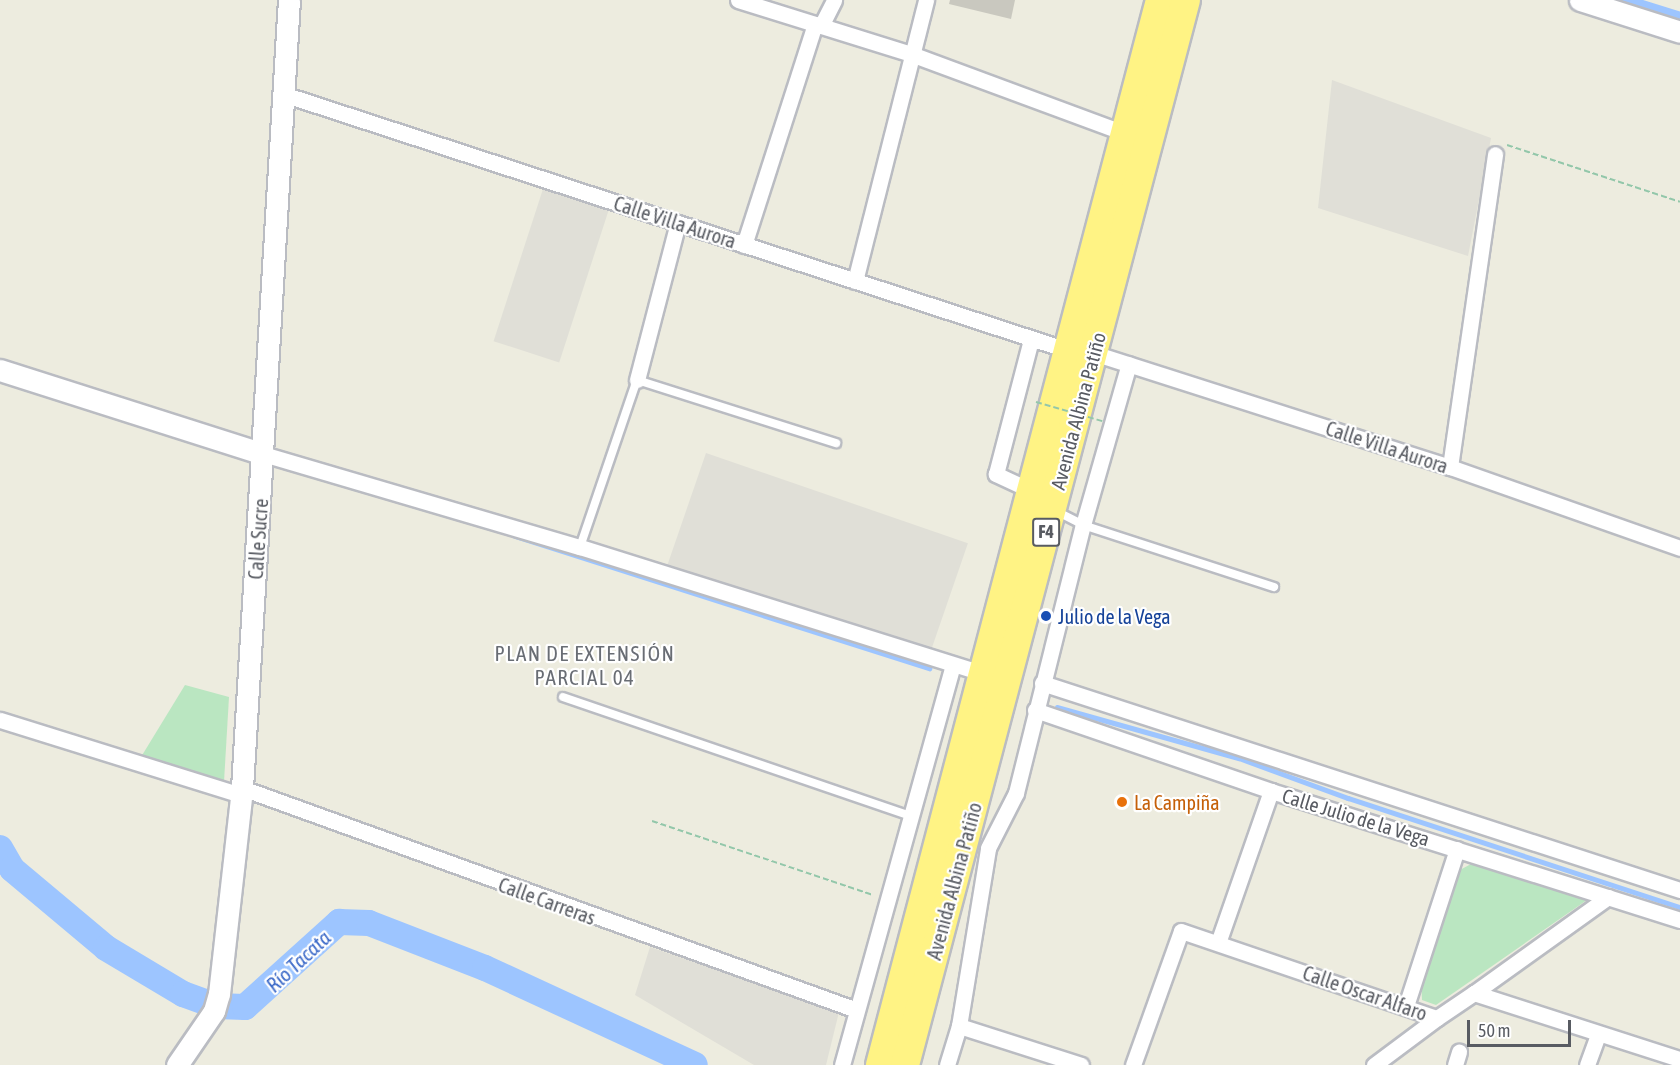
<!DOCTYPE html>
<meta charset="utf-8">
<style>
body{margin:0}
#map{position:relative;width:1680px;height:1065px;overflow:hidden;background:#edecdf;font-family:"Asap Condensed",sans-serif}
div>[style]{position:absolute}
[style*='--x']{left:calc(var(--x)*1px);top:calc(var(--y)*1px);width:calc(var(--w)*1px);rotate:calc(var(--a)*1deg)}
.industrial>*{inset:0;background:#e0dfd7;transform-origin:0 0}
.green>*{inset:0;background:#bae6c1}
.stream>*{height:4.5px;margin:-2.25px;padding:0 2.25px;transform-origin:2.25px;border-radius:2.25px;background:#9dc5ff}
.canal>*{height:15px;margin:-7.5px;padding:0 7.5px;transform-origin:7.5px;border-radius:7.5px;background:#9dc5ff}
.river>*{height:26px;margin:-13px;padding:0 13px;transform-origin:13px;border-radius:13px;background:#9dc5ff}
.building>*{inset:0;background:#c9c8bf}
.path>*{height:2px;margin-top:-1px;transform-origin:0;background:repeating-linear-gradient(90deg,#93c7aa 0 6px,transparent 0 9px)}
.roads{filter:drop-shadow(2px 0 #babcc2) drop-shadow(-2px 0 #babcc2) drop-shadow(0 2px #babcc2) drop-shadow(0 -2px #babcc2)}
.lane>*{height:8px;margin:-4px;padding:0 4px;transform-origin:4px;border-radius:4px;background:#fff}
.street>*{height:15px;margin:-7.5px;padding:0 7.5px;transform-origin:7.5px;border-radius:7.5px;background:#fff}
.secondary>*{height:21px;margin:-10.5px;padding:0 10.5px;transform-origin:10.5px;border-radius:10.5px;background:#fff}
.highway>*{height:28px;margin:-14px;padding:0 14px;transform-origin:14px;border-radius:14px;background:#fff384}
.path-bridge>*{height:2px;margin-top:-1px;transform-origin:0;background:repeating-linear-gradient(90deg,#93c7aa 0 6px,transparent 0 9px)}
.dots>*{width:16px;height:16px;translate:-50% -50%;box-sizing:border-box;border:3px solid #fff;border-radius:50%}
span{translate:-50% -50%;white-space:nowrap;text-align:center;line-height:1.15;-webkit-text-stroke:4.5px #fff;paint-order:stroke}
.shield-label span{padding:2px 4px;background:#fff;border:2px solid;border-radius:4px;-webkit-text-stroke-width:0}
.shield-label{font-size:18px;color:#585b62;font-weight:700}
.street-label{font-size:20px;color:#585b62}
.transit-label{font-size:20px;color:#164399}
.left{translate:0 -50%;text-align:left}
.food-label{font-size:20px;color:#c56008}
.neighbourhood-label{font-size:21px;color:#696d74;letter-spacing:1.5px}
.water-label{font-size:21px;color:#3b69c8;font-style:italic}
.scale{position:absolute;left:1467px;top:1020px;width:104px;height:27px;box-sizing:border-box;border:3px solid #585b62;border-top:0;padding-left:8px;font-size:18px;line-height:21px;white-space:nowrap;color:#585b62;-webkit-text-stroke:4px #fff;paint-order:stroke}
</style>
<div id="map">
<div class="industrial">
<div style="clip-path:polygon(1332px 80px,1491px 138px,1468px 256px,1318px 208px)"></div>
<div style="left:543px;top:189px;width:69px;height:160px;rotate:18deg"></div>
<div style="left:706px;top:453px;width:277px;height:123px;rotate:19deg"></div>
<div style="clip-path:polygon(650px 947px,839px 1012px,826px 1065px,754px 1065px,635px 995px)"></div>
</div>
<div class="green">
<div style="clip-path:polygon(185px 685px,229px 697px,224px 782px,141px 757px)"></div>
<div style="clip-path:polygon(1471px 864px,1587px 900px,1436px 1005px,1422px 1000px,1421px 978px,1458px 871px)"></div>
</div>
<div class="stream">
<div style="--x:515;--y:536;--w:435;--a:17.7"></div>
<div style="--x:1057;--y:707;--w:189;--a:15.7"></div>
<div style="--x:1239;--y:758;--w:116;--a:20.2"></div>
<div style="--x:1348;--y:798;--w:349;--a:18.2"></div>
</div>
<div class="canal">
<div style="--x:1619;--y:0;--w:64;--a:17.3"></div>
</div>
<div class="river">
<div style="--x:0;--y:848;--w:24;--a:60"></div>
<div style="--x:12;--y:869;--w:123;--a:40"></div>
<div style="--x:106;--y:948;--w:90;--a:30.9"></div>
<div style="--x:183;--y:994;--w:35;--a:20"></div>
<div style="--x:216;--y:1006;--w:29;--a:2"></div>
<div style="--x:245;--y:1007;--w:127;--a:-42.1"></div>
<div style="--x:339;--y:922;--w:30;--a:2"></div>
<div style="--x:369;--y:923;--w:124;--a:21.2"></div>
<div style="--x:485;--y:968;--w:231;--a:24.8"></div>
</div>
<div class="building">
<div style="clip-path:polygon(950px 0,1015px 0,1011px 19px,949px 4px)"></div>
</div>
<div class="path">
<div style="--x:1507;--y:145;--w:182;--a:18.2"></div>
<div style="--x:652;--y:821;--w:233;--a:18.5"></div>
</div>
<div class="roads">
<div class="lane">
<div style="--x:1056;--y:511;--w:30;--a:27"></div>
<div style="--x:1083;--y:525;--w:201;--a:18"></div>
<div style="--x:580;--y:547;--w:176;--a:-71.2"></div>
<div style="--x:637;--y:380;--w:209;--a:17.6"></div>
<div style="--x:563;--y:697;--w:365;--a:18.9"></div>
</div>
<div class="street">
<div style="--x:738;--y:0;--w:181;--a:17.3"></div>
<div style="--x:911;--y:54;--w:228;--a:20.3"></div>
<div style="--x:821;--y:26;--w:29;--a:-63"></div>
<div style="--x:283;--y:94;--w:825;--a:18.08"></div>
<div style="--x:744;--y:245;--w:232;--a:-72.2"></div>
<div style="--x:855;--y:281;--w:290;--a:-75.8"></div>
<div style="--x:1093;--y:353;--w:375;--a:17.7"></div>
<div style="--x:1450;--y:467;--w:244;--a:19.4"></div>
<div style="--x:637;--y:380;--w:162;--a:-75.4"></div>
<div style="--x:263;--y:454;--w:330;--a:16.4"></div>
<div style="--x:580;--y:547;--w:420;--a:17.4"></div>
<div style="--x:1450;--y:467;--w:316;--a:-81.8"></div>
<div style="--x:1030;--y:490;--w:38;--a:-155"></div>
<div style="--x:996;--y:474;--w:138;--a:-75.4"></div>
<div style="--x:1042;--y:683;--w:671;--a:17.98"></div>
<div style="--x:1035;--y:710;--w:250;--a:18.9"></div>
<div style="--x:1271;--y:791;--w:429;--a:17.5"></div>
<div style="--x:0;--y:720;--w:252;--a:17.3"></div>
<div style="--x:242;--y:788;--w:651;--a:19.86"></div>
<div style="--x:1218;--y:943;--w:161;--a:-70.8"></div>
<div style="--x:1474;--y:993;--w:165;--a:-35.6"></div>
<div style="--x:1406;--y:1006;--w:165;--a:-72"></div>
<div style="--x:959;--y:1026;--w:128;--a:17.7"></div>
<div style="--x:842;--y:1065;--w:415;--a:-74.5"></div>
<div style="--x:947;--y:1065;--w:41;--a:-72.9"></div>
<div style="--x:959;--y:1026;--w:180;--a:-80.7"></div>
<div style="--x:988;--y:848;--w:62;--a:-63"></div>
<div style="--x:1016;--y:793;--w:276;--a:-76"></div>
<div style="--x:1083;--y:525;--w:167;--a:-74.1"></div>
<div style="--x:1133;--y:1065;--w:142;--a:-70.3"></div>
<div style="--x:1181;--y:931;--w:270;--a:18.8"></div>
<div style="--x:1437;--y:1018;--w:45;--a:-34"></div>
<div style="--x:1474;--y:993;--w:216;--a:17.8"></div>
<div style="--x:1374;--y:1065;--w:79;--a:-36.7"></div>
<div style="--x:1455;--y:1065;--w:14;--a:-73"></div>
<div style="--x:1587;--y:1065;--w:33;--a:-70"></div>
</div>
<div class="secondary">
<div style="--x:1580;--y:0;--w:105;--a:17.7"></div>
<div style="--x:0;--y:370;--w:276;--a:17.7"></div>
<div style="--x:177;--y:1065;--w:65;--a:-55.6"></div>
<div style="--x:214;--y:1011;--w:18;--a:-74"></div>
<div style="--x:219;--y:994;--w:207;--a:-83.6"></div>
<div style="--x:242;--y:788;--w:789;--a:-86.59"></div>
</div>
<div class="highway">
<div style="--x:880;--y:1065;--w:1101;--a:-75.27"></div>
<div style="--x:905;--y:1065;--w:1101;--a:-75.22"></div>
</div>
</div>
<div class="path-bridge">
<div style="--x:1036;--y:402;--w:69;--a:16.1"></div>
</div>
<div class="dots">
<div style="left:1046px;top:616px;background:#1a4fb4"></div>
<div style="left:1122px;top:802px;background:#e8710a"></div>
</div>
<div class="shield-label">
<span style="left:1046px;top:532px">F4</span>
</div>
<div class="street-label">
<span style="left:675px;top:222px;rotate:18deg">Calle Villa Aurora</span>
<span style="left:1078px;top:411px;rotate:-75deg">Avenida Albina Patiño</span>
<span style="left:1387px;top:447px;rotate:18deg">Calle Villa Aurora</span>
<span style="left:258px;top:539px;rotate:-86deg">Calle Sucre</span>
<span style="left:1356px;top:817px;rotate:17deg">Calle Julio de la Vega</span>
<span style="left:954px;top:881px;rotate:-75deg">Avenida Albina Patiño</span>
<span style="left:547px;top:901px;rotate:20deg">Calle Carreras</span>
<span style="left:1365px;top:993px;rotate:19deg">Calle Oscar Alfaro</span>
</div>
<div class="transit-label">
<span class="left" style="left:1058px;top:616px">Julio de la Vega</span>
</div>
<div class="food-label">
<span class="left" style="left:1134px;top:802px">La Campiña</span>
</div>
<div class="neighbourhood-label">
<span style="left:585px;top:665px">PLAN DE EXTENSIÓN<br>PARCIAL 04</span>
</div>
<div class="water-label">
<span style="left:298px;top:961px;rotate:-43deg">Río Tacata</span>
</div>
<div class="scale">50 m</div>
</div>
